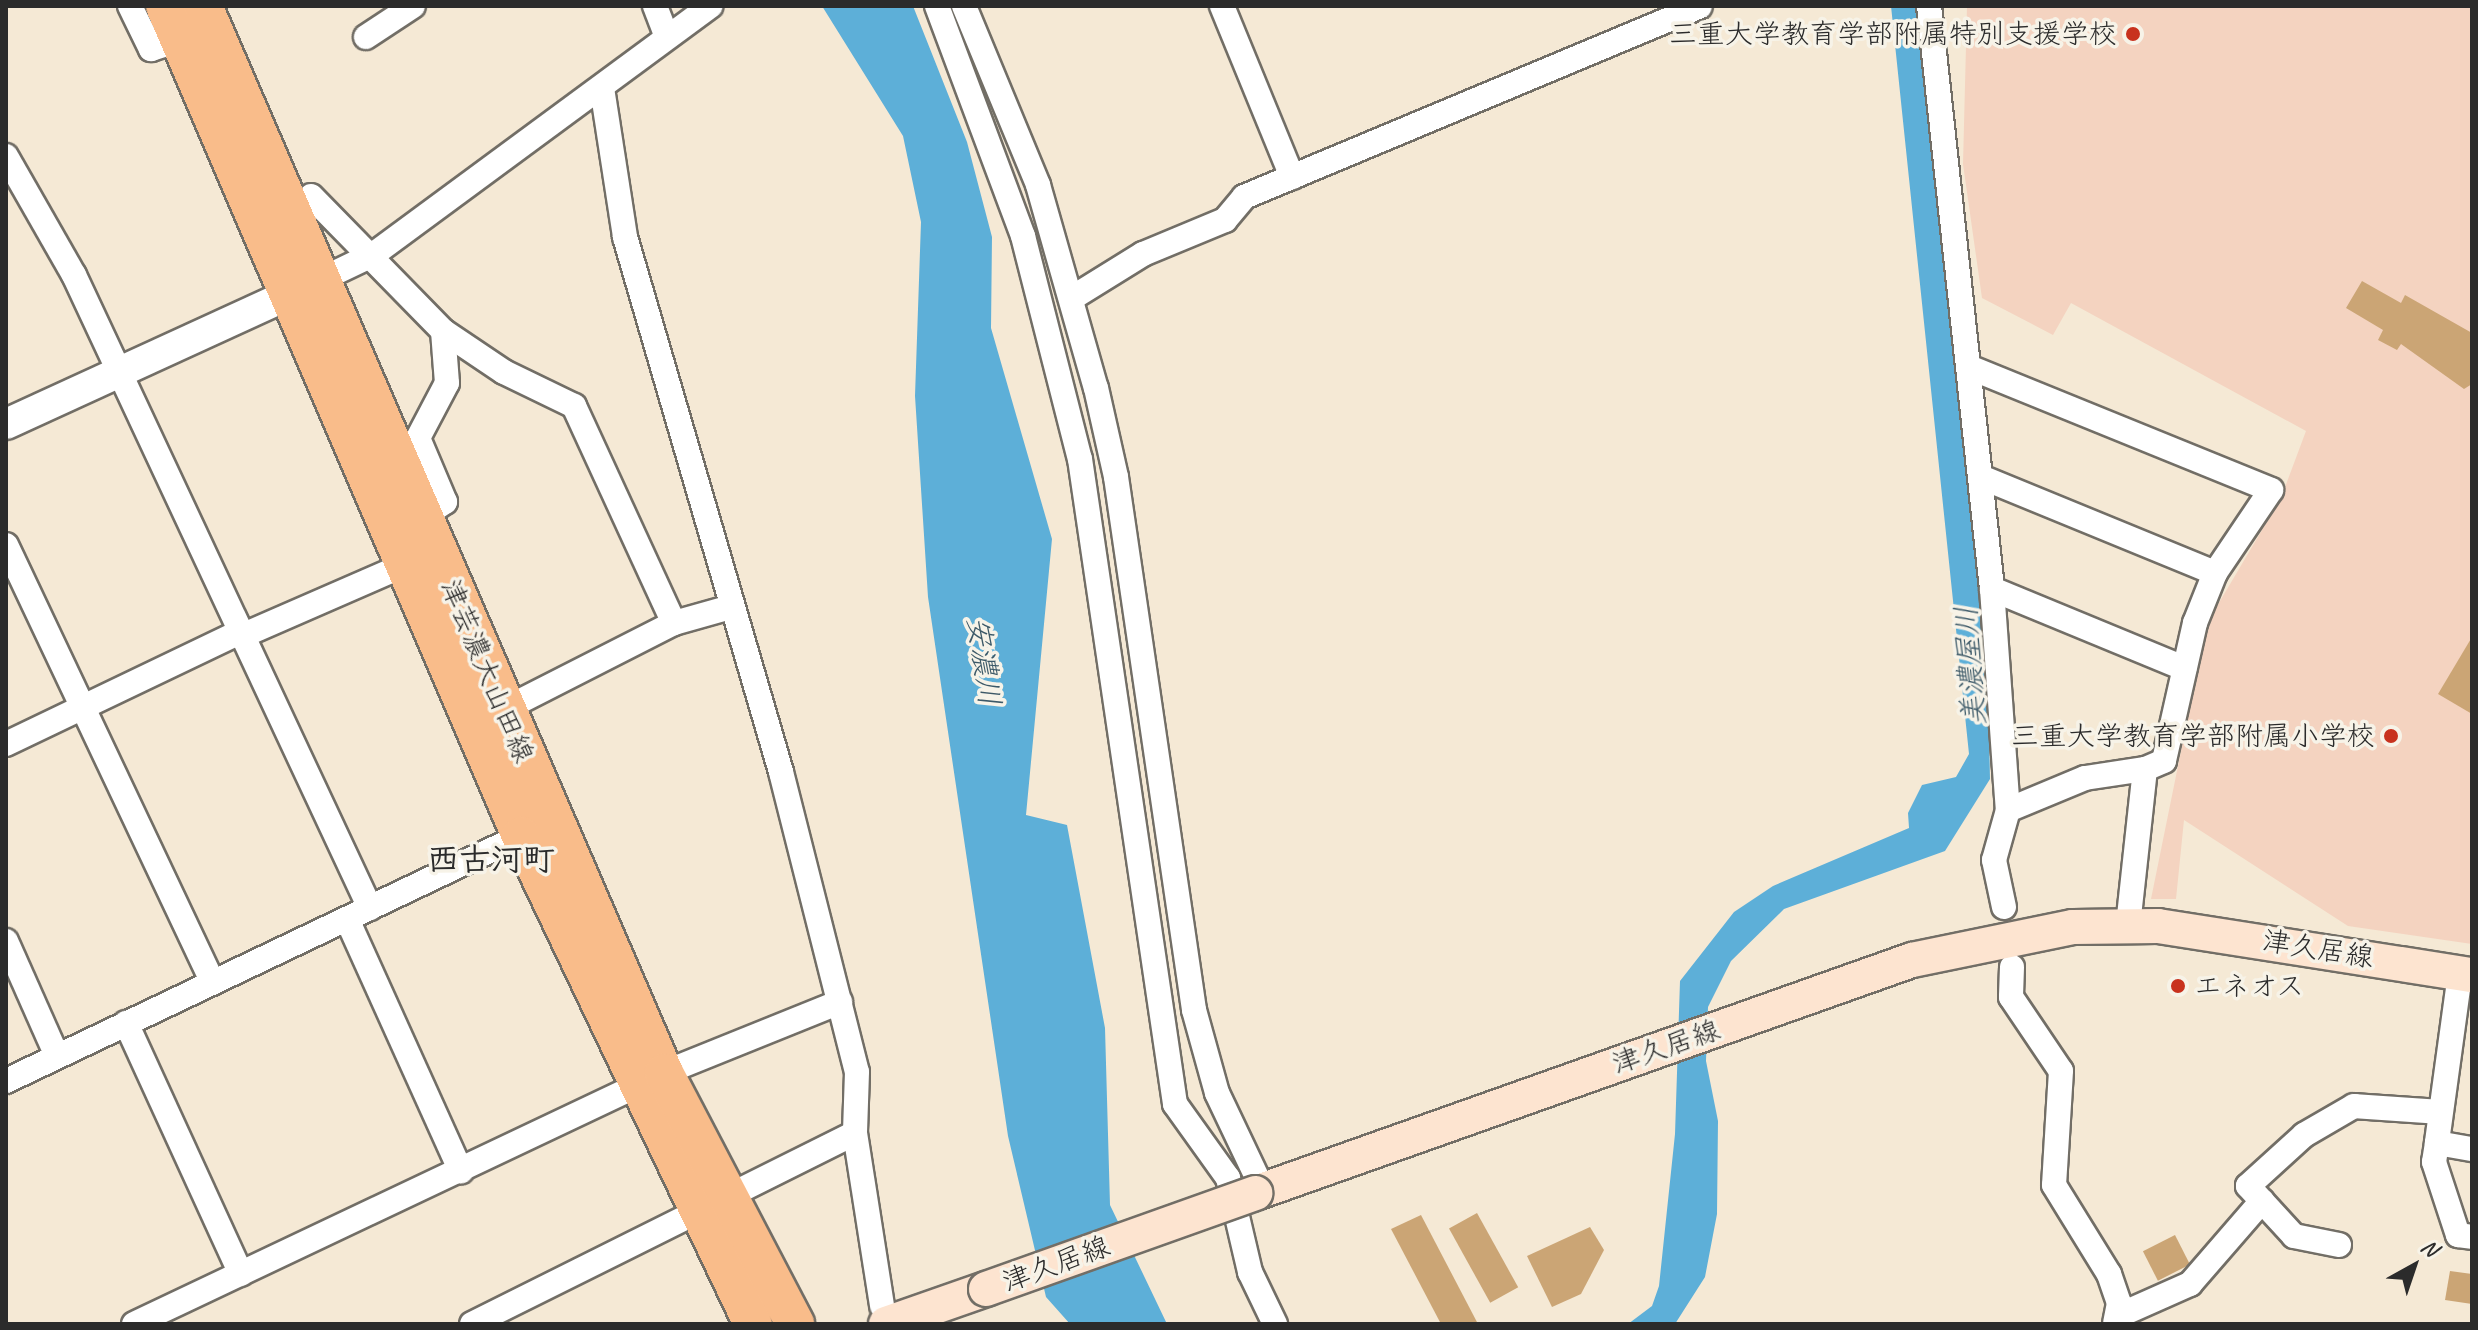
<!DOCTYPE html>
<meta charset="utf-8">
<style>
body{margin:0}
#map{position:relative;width:2478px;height:1330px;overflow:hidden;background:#f5e9d5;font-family:Caveat,"Klee One",sans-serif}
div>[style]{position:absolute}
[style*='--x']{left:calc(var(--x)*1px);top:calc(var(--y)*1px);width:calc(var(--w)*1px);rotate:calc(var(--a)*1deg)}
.built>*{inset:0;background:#f4d3c0}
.water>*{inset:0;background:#5dafd8}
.building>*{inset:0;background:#cba575;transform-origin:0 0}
.roads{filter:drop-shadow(2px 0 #726e66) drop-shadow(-2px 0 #726e66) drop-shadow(0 2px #726e66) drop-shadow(0 -2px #726e66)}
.minor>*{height:24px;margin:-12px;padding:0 12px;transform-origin:12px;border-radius:12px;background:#fff}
.tertiary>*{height:30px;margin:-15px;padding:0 15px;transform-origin:15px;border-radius:15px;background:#fff}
.secondary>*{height:34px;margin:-17px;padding:0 17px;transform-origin:17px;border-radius:17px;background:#fde4d0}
.primary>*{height:38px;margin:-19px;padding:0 19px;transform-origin:19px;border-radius:19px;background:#f9bc8a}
.bridges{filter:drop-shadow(2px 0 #726e66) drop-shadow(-2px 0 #726e66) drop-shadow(0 2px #726e66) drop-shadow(0 -2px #726e66)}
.secondary-bridge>*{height:34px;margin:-17px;padding:0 17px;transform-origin:17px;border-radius:17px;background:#fde4d0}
.dots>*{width:22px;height:22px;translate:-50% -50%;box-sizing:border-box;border:4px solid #f7f3e8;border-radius:50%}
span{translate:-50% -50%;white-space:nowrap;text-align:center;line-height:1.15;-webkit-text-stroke:7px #f7f3e8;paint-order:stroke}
.poi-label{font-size:28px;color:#2b2b2b}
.right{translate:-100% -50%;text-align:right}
.left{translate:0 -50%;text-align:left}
.street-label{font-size:28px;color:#2b2b2b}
.water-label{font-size:30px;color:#3c5968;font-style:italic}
.quarter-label{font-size:32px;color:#2b2b2b;font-weight:700}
.frame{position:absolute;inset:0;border:8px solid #2b2b2b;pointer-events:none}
.north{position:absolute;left:2374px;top:1226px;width:80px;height:80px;-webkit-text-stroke:6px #f7f3e8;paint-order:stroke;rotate:40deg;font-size:22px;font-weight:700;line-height:32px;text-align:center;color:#2b2b2b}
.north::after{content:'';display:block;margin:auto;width:28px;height:36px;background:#2b2b2b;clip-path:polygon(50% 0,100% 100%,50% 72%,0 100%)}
</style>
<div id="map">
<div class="built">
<div style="clip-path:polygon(1967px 6px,2472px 6px,2472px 944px,2348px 926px,2184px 820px,2176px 899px,2151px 899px,2207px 623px,2281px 498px,2306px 431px,2071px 303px,2053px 335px,1982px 298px,1963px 164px)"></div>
</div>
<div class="water">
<div style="clip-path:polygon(822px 6px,913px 6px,967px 142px,992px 237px,991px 328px,1052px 539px,1026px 815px,1067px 825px,1105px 1028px,1110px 1205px,1167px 1324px,1070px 1324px,1046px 1297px,1008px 1136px,928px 597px,915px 396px,921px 222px,903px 136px)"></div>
<div style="clip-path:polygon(1891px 6px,1918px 6px,1920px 17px,1988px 684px,1990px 779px,1945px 851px,1784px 909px,1731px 961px,1708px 1007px,1706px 1061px,1718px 1121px,1717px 1214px,1705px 1277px,1675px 1324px,1628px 1324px,1652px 1306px,1659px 1286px,1675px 1134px,1680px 981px,1734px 912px,1773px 886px,1909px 828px,1908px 813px,1922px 785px,1956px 777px,1969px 754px)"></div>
</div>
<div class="building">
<div style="clip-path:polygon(2362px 281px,2401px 303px,2405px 295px,2472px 333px,2472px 384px,2464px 389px,2401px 344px,2397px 350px,2378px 340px,2383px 330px,2346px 308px)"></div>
<div style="clip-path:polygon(2472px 637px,2472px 714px,2438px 694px)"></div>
<div style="left:1477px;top:1213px;width:85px;height:32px;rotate:61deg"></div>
<div style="clip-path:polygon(1421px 1215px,1478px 1324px,1441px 1324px,1391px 1229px)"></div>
<div style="clip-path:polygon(1590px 1227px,1604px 1250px,1581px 1294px,1552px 1307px,1527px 1256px)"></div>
<div style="left:2175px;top:1235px;width:33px;height:36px;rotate:63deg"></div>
<div style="clip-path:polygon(2450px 1271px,2472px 1274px,2472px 1304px,2445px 1300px)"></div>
</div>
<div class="roads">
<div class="minor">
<div style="--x:130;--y:6;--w:48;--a:64"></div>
<div style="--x:151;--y:49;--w:42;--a:-18"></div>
<div style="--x:655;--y:6;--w:30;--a:69"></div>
<div style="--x:937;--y:6;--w:246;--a:69.5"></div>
<div style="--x:1023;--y:236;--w:230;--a:75.7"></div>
<div style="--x:1080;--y:459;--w:652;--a:81.62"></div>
<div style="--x:1175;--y:1104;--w:91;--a:54.4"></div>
<div style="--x:1228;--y:1178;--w:97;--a:76.8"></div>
<div style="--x:1250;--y:1272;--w:58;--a:64.3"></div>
<div style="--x:964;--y:6;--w:194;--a:67.5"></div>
<div style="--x:1038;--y:185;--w:211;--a:74.1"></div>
<div style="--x:1096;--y:388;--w:91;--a:77.3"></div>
<div style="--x:1116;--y:477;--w:539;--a:81.67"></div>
<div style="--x:1194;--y:1010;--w:86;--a:74.5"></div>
<div style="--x:1217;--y:1093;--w:107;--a:64.6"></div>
<div style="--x:1222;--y:6;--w:185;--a:67.7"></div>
<div style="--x:1929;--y:6;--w:586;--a:83.83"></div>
<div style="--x:1992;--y:589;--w:222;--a:85.9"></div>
<div style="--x:2008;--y:810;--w:52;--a:105.6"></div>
<div style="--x:1994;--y:860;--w:48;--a:78"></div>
<div style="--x:366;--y:37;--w:56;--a:-33.4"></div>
<div style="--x:602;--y:88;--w:151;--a:81.2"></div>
<div style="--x:625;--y:237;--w:557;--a:73.74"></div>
<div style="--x:781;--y:772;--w:309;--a:75.8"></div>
<div style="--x:857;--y:1072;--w:61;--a:91.9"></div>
<div style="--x:855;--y:1133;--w:175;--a:81.1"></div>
<div style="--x:6;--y:156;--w:137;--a:60.3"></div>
<div style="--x:74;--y:275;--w:699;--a:64.94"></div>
<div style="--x:311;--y:196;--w:189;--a:45.6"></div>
<div style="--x:443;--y:331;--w:73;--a:33.9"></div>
<div style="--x:504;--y:372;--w:78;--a:25.9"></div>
<div style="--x:574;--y:406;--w:239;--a:65.3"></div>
<div style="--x:318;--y:281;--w:62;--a:-25.7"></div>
<div style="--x:374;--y:254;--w:418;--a:-36.4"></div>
<div style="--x:1072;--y:298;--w:84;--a:-31.8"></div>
<div style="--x:1143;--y:254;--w:89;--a:-22.5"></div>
<div style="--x:1225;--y:220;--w:30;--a:-50"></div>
<div style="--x:1244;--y:197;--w:494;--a:-22.7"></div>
<div style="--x:1971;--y:368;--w:324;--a:22.1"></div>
<div style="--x:2271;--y:490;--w:100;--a:124"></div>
<div style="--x:2215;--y:573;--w:54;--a:111.8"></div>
<div style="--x:2195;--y:623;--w:141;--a:102.7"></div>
<div style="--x:2164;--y:761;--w:21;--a:157"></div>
<div style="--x:2145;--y:769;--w:157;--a:96.2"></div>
<div style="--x:1981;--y:477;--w:253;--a:22.3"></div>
<div style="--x:6;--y:545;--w:484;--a:64.7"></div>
<div style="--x:1992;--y:589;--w:208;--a:22.4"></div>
<div style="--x:244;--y:635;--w:172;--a:-23.6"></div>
<div style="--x:402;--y:566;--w:52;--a:-68.4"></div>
<div style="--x:421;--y:518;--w:29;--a:-34"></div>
<div style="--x:445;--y:502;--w:69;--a:-112.9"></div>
<div style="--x:418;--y:438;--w:62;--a:-62.2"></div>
<div style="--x:447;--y:383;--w:52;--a:-94.4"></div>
<div style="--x:503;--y:710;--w:192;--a:-27"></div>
<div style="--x:674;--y:623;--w:59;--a:-15.7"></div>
<div style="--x:6;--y:744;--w:259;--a:-25.6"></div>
<div style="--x:2008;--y:810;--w:83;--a:-22.6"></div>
<div style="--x:2085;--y:778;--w:61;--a:-8.5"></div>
<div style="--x:347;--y:919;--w:277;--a:65.7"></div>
<div style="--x:6;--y:941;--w:126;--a:66.1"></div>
<div style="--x:2012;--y:967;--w:30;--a:92"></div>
<div style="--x:2011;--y:997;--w:89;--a:56"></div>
<div style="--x:2061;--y:1071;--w:114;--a:93.5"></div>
<div style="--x:2054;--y:1185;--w:105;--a:58.3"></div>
<div style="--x:2109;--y:1274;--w:31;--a:71"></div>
<div style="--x:2119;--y:1303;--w:20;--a:101"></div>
<div style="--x:2460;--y:974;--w:171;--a:97.8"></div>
<div style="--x:2437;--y:1143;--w:36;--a:10"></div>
<div style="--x:126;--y:1023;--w:276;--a:65.4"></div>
<div style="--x:6;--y:1081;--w:581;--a:-25.46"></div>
<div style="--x:2437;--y:1143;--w:19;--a:99"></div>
<div style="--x:2434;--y:1162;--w:77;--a:71.8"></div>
<div style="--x:2458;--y:1235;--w:14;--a:8"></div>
<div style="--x:2339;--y:1245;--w:46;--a:-168.7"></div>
<div style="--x:2294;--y:1236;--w:68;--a:-132.6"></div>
<div style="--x:2248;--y:1186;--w:76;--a:-42.3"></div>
<div style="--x:2304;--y:1135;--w:58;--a:-30.1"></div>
<div style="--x:2354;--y:1106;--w:86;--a:4"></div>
<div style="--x:2120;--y:1315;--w:77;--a:-23.9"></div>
<div style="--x:2190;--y:1284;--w:110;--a:-49.1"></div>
<div style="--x:134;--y:1324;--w:586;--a:-25.34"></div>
<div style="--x:664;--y:1073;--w:190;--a:-22"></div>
<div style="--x:472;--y:1324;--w:428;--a:-26.5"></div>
</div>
<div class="tertiary">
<div style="--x:6;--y:424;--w:333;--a:-24.6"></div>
</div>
<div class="secondary">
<div style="--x:1255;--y:1193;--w:697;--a:-19.53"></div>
<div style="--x:1912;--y:960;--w:164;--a:-11.6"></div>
<div style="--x:2073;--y:927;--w:85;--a:-0.7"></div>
<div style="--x:2158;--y:926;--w:318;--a:8.9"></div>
<div style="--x:886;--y:1324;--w:106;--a:-19.3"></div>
</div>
<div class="primary">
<div style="--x:165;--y:6;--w:903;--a:66.78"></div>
<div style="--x:521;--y:836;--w:540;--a:64.57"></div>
<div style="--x:203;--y:6;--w:1162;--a:66.63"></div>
<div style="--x:664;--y:1073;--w:283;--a:62.4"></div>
</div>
</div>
<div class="bridges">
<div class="secondary-bridge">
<div style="--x:986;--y:1289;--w:286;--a:-19.6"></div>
</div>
</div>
<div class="dots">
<div style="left:2133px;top:34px;background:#c8321e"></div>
<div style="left:2391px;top:736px;background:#c8321e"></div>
<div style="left:2178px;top:986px;background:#c8321e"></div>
</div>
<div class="poi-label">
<span class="right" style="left:2117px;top:34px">三重大学教育学部附属特別支援学校</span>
<span class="right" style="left:2375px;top:736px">三重大学教育学部附属小学校</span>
<span class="left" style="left:2194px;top:986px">エネオス</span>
</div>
<div class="street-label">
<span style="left:487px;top:671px;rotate:67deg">津芸濃大山田線</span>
<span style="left:2318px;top:949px;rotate:9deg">津久居線</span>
<span style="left:1666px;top:1047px;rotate:-19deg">津久居線</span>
<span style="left:1056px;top:1264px;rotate:-20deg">津久居線</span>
</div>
<div class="water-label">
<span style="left:984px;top:661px;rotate:82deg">安濃川</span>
<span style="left:1970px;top:666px;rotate:-94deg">美濃屋川</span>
</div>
<div class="quarter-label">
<span style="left:491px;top:860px">西古河町</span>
</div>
<div class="frame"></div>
<div class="north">N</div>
</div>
